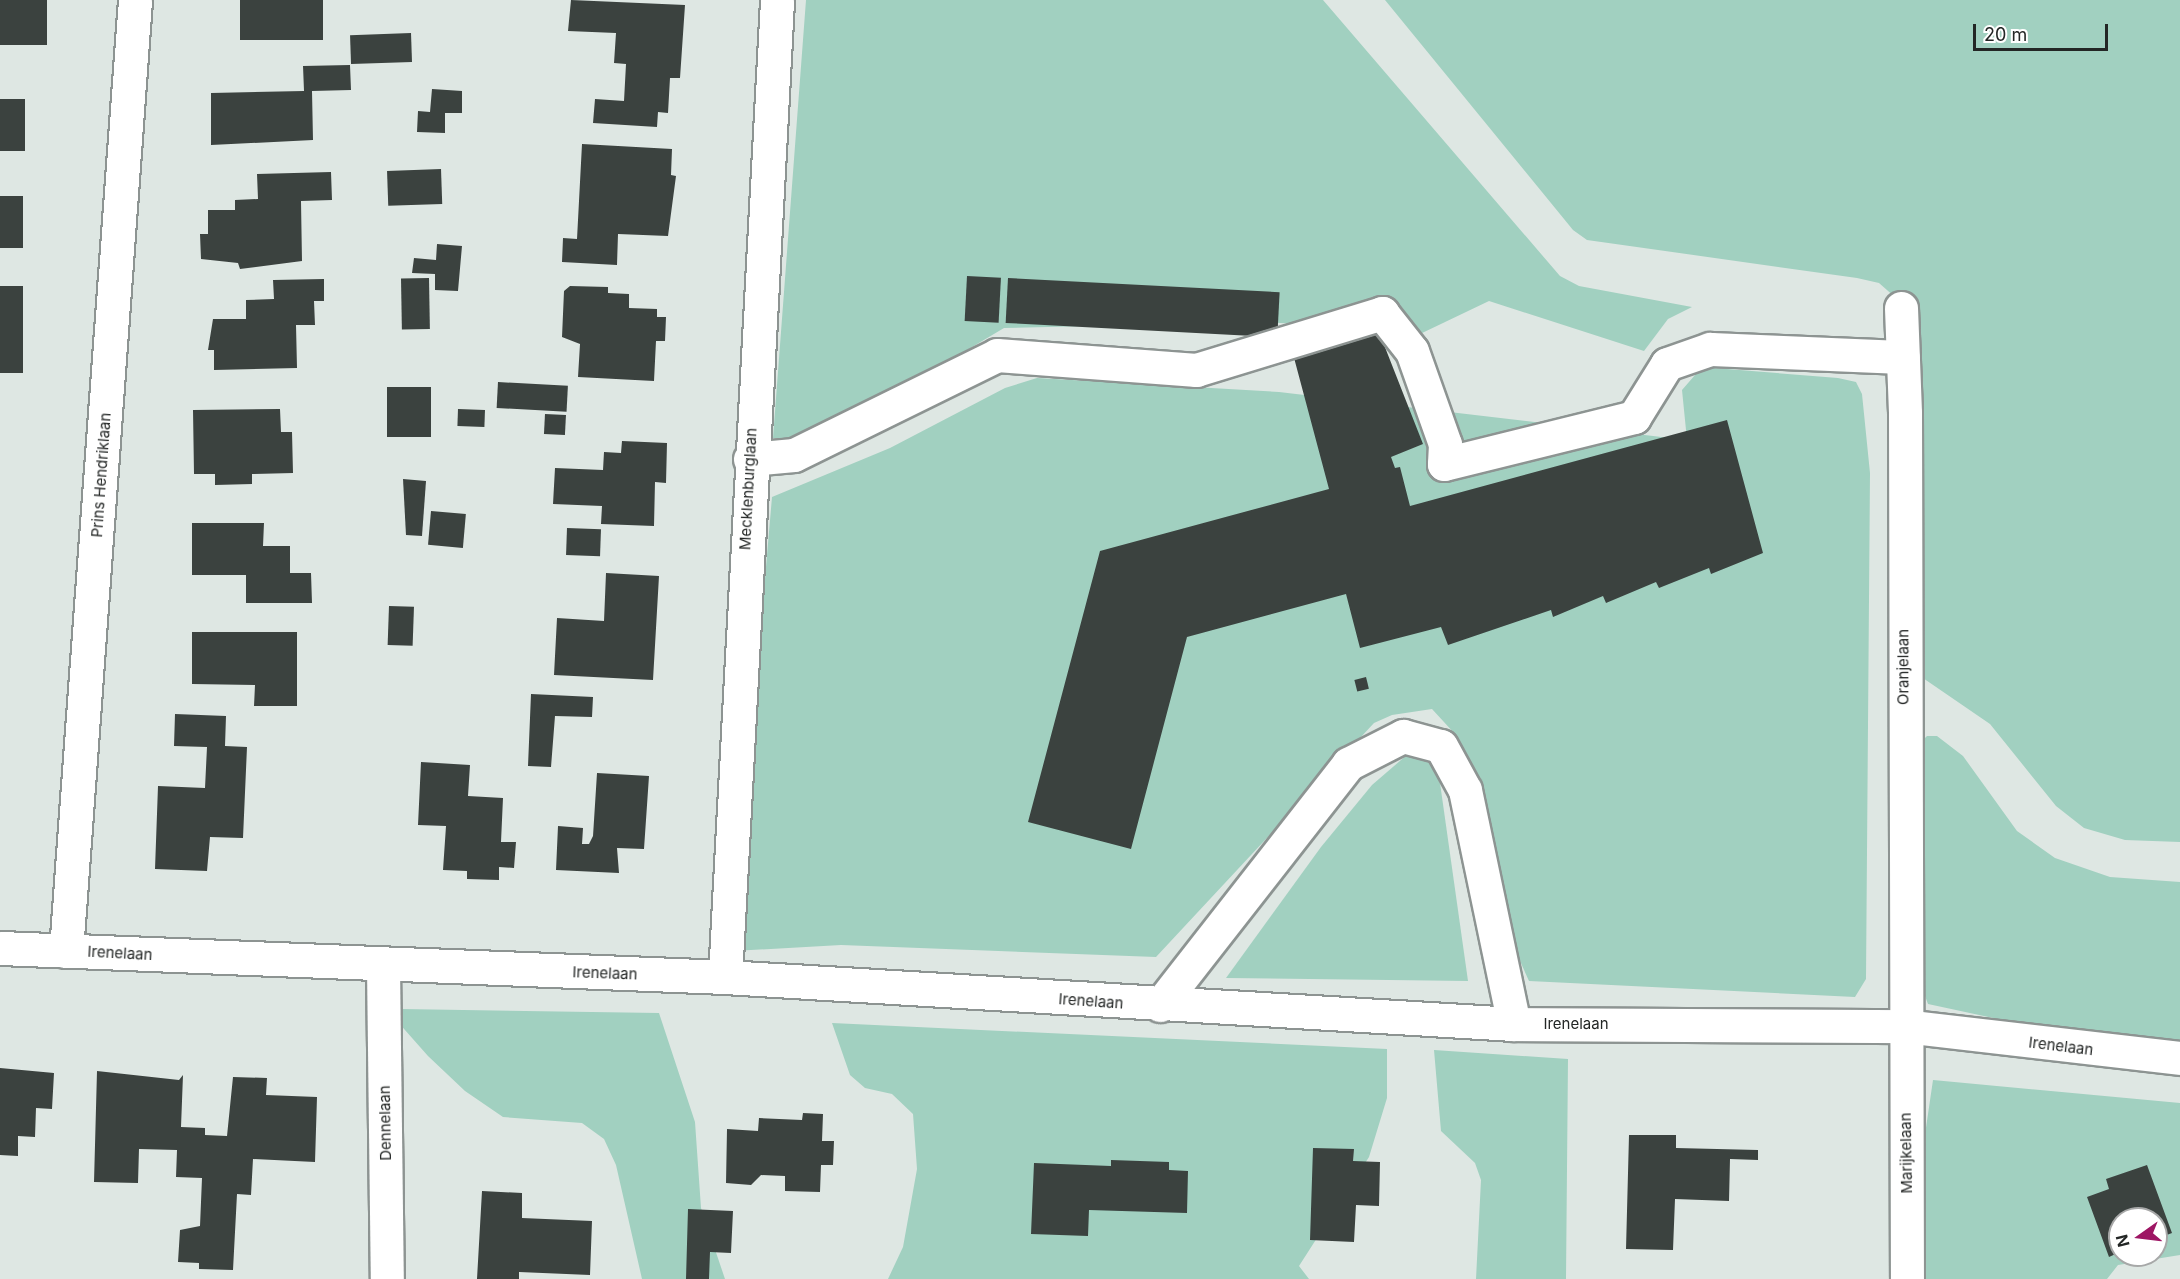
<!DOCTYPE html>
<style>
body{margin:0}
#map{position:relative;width:2180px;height:1279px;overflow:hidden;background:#dee7e3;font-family:Inter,sans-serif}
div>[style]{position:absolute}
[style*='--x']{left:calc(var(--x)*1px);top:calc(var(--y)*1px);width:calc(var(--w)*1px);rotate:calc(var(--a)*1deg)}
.green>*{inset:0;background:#a1d0c0}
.building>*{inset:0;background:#3b423f;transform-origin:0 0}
.roads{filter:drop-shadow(2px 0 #8d9492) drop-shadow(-2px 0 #8d9492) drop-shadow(0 2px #8d9492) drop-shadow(0 -2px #8d9492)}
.minor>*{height:33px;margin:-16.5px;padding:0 16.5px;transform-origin:16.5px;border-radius:16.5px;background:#fff}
span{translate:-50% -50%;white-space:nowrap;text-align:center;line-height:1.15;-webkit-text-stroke:6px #fff;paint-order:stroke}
.street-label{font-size:15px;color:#232625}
.north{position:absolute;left:2108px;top:1207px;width:60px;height:60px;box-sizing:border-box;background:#fff;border:2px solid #a7a8a8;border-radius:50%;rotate:256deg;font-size:16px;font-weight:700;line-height:24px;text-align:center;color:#232625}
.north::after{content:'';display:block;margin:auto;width:21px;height:27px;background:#9e1664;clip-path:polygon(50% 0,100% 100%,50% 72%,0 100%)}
.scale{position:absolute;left:1973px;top:24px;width:135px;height:27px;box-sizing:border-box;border:3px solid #232625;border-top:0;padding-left:8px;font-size:18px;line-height:21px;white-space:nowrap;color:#232625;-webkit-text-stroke:4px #fff;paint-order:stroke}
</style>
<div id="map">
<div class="green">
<div style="clip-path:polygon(806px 0,1323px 0,1560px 276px,1579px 286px,1692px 307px,1668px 319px,1644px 351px,1489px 301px,1397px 345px,1393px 335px,1344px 326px,1259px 322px,1004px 328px,853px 418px,802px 438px,773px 438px)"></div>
<div style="clip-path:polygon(1385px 0,2180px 0,2180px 842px,2125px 840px,2084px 828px,2056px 806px,1990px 724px,1920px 676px,1904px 305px,1879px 283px,1857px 278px,1587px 240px,1573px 230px)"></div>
<div style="clip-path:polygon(1702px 367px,1838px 378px,1856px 382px,1862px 394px,1870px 473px,1866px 979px,1855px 997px,1529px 981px,1511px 941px,1472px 765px,1455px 734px,1432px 709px,1392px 715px,1374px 723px,1156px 957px,841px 945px,733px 951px,772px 497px,890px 448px,1005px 388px,1037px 378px,1279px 392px,1687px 440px,1682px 390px)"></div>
<div style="clip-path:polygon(1927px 736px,1937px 736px,1963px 756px,2017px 831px,2055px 858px,2110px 877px,2180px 882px,2180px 1041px,2035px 1027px,1928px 1004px,1919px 980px,1919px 744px)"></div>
<div style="clip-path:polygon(1408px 754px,1429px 758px,1440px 783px,1468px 981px,1226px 978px,1321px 847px,1372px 785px)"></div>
<div style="clip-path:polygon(401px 1009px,659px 1013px,695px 1122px,701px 1208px,725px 1279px,642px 1279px,616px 1165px,604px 1139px,582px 1123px,503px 1117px,465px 1091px,428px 1056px,397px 1021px)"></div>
<div style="clip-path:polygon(832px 1023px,1387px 1049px,1387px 1098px,1369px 1157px,1299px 1266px,1309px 1279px,888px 1279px,903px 1247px,917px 1169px,913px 1114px,892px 1094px,865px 1088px,850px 1075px)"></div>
<div style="clip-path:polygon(1434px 1050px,1568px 1059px,1566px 1279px,1476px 1279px,1481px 1180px,1475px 1163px,1441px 1131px)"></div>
<div style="clip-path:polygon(evenodd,1933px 1080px,2180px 1103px,2180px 1255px,2118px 1265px,2107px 1279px,1923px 1279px,1923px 1148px,1933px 1080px,2120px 1219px,2156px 1219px,2156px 1255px,2120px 1255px,2120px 1219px)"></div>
</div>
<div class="building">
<div style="left:0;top:0;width:47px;height:45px"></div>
<div style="left:240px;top:0;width:83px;height:40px"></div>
<div style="clip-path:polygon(571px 0,685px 5px,680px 78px,670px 78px,668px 113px,658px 112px,657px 127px,593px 123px,595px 99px,624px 101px,626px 64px,614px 63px,616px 33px,568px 31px)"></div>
<div style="left:411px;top:33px;width:29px;height:61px;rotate:88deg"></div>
<div style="clip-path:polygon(350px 65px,351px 90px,312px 91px,313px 140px,211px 145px,211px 93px,304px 91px,303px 66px)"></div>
<div style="clip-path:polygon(432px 89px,462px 91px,462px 113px,445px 113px,445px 133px,417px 132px,418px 111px,430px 112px)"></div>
<div style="left:0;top:99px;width:25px;height:52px"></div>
<div style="clip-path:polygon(582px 144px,672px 149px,671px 175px,676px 176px,668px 236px,618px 234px,617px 265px,562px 262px,563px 238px,577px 239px)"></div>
<div style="left:441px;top:169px;width:35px;height:54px;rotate:88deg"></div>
<div style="clip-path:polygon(331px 172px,332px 200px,301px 201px,302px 261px,240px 269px,238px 263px,201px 259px,200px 234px,208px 234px,208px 210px,235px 210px,235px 200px,258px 199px,257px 174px)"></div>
<div style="left:0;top:196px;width:23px;height:52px"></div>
<div style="clip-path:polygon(437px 244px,462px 246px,458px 291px,435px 290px,435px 274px,412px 273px,414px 258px,436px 260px)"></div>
<div style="left:967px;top:276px;width:34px;height:45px;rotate:3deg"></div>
<div style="left:429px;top:278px;width:51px;height:28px;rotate:89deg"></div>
<div style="left:1008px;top:278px;width:272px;height:45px;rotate:3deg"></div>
<div style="clip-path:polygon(324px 279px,324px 301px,314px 301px,315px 325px,296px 325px,297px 368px,214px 370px,214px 350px,208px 350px,213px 319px,246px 319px,246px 300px,274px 299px,273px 280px)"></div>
<div style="left:0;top:286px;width:23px;height:87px"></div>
<div style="clip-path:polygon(570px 286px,608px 287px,608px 293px,629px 294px,629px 308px,657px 309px,657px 317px,666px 317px,665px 341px,656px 341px,654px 381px,578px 377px,580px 344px,562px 337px,564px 291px)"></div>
<div style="clip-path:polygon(1379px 332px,1423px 444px,1391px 457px,1395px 468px,1400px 467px,1410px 506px,1727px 420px,1763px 553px,1711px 574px,1709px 568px,1659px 588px,1656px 582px,1606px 603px,1603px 596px,1553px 617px,1551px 610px,1448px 645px,1441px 627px,1360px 648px,1346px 594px,1187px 637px,1131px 849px,1028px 822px,1100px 551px,1329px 489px,1293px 354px)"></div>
<div style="left:498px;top:382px;width:70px;height:26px;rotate:3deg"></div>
<div style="left:387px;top:387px;width:44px;height:50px"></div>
<div style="clip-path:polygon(280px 409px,281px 432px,292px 432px,293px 473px,252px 474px,252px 484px,215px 485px,215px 474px,194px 474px,193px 410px)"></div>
<div style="left:458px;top:409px;width:27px;height:17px;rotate:2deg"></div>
<div style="left:545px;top:414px;width:21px;height:20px;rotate:3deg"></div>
<div style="clip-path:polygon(622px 441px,667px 443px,666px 483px,655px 482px,654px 526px,601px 524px,602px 506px,553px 504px,555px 468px,603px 470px,604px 452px,621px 453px)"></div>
<div style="clip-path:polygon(403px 479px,426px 481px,422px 536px,406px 535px)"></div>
<div style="left:431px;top:511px;width:35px;height:34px;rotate:5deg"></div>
<div style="clip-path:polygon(192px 523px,264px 523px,263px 546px,290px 546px,290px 573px,311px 573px,312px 603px,246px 603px,246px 575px,192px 575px)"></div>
<div style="left:567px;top:528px;width:34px;height:27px;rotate:2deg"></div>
<div style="clip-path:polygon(606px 573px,659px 576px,653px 680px,554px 675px,557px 618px,604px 621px)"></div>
<div style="left:389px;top:606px;width:25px;height:39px;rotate:2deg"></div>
<div style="clip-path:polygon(192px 632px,297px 632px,297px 706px,254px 706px,255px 685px,192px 684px)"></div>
<div style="left:1366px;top:677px;width:12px;height:12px;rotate:76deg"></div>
<div style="clip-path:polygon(531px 694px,593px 697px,592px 717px,555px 716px,551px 767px,528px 766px)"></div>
<div style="clip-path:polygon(175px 714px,226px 716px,225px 746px,247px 747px,243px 838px,210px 837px,207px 871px,155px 869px,158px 786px,205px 788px,207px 747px,174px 746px)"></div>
<div style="clip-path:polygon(421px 762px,470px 765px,468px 796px,503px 798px,501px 842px,516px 842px,514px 868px,499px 867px,499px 880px,467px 879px,467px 871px,443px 870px,446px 826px,418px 825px)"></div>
<div style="clip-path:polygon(597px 773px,649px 776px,644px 849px,617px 848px,619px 873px,556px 870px,558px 826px,583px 828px,582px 844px,589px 844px,593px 836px)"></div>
<div style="clip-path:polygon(0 1068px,54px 1073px,52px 1109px,36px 1108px,35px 1137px,18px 1136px,18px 1156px,0 1155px)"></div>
<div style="clip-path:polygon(97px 1071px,179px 1080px,183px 1075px,181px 1127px,205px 1128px,205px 1135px,227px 1136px,233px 1077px,267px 1078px,266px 1095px,317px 1097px,315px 1162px,253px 1159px,251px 1195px,237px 1194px,233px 1270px,199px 1269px,199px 1263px,178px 1262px,180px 1230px,200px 1226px,202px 1178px,176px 1177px,177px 1150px,139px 1149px,138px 1183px,94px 1182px)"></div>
<div style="clip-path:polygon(803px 1113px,823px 1114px,822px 1141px,834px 1141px,833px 1165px,821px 1165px,820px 1192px,785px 1191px,785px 1176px,761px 1175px,751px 1185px,726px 1183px,727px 1129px,758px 1131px,759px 1118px,802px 1120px)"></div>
<div style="clip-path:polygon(1629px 1135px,1676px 1135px,1676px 1148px,1758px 1150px,1758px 1160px,1730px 1159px,1729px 1201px,1675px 1199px,1673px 1250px,1626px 1249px)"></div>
<div style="clip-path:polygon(1313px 1148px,1354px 1149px,1353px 1161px,1380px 1162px,1379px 1206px,1356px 1205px,1354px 1242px,1310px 1240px)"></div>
<div style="clip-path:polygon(1111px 1160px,1169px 1162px,1169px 1170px,1188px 1171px,1187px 1213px,1089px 1210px,1088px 1236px,1031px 1234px,1034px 1163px,1111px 1166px)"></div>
<div style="clip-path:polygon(2147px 1165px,2172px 1233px,2156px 1239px,2156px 1219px,2120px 1219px,2120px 1252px,2109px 1257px,2087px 1197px,2109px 1189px,2106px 1179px)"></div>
<div style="clip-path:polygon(482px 1191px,522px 1193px,522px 1218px,592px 1221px,590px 1275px,519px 1272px,519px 1279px,477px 1279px)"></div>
<div style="clip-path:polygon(688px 1209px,733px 1211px,731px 1253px,710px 1252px,709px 1279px,686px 1279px)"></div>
</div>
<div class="roads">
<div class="minor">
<div style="--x:1901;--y:308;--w:105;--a:87.8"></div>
<div style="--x:1905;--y:413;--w:866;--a:89.87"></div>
<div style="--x:750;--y:459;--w:44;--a:-5.2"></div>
<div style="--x:794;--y:455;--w:226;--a:-26.2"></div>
<div style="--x:997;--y:355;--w:200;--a:4.3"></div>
<div style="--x:1196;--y:370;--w:195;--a:-17"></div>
<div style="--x:1382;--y:313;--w:48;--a:51.7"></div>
<div style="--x:1412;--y:351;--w:99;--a:70.5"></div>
<div style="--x:1445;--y:444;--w:20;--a:93"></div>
<div style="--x:1444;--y:464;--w:196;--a:-13.9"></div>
<div style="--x:1634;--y:417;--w:62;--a:-58.1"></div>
<div style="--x:1667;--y:364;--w:46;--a:-19.2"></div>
<div style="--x:1710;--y:349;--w:193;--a:2.4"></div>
<div style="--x:0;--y:948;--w:726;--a:2.29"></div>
<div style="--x:725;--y:977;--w:790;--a:3.41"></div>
<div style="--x:1514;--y:1024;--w:390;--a:0.3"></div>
<div style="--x:1904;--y:1026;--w:278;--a:6.6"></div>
<div style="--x:66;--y:951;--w:953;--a:-85.85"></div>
<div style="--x:383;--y:966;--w:313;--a:89.3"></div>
<div style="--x:725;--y:977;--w:978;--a:-86.95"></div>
<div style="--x:1160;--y:1005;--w:306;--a:-52"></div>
<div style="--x:1348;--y:764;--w:62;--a:-27"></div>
<div style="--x:1403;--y:736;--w:39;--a:15"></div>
<div style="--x:1441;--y:746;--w:50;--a:61.4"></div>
<div style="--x:1465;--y:790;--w:239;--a:78.2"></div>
</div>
</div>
<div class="street-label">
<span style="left:101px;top:475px;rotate:-86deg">Prins Hendriklaan</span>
<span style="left:748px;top:489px;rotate:-87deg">Mecklenburglaan</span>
<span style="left:1903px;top:667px;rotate:-90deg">Oranjelaan</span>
<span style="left:120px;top:953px;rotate:3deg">Irenelaan</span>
<span style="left:605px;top:973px;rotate:2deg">Irenelaan</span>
<span style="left:1091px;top:1001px;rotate:4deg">Irenelaan</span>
<span style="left:1576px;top:1024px">Irenelaan</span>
<span style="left:2061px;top:1046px;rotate:7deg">Irenelaan</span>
<span style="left:385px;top:1123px;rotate:-91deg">Dennelaan</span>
<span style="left:1906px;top:1153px;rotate:-91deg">Marijkelaan</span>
</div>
<div class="north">N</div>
<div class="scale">20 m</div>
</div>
